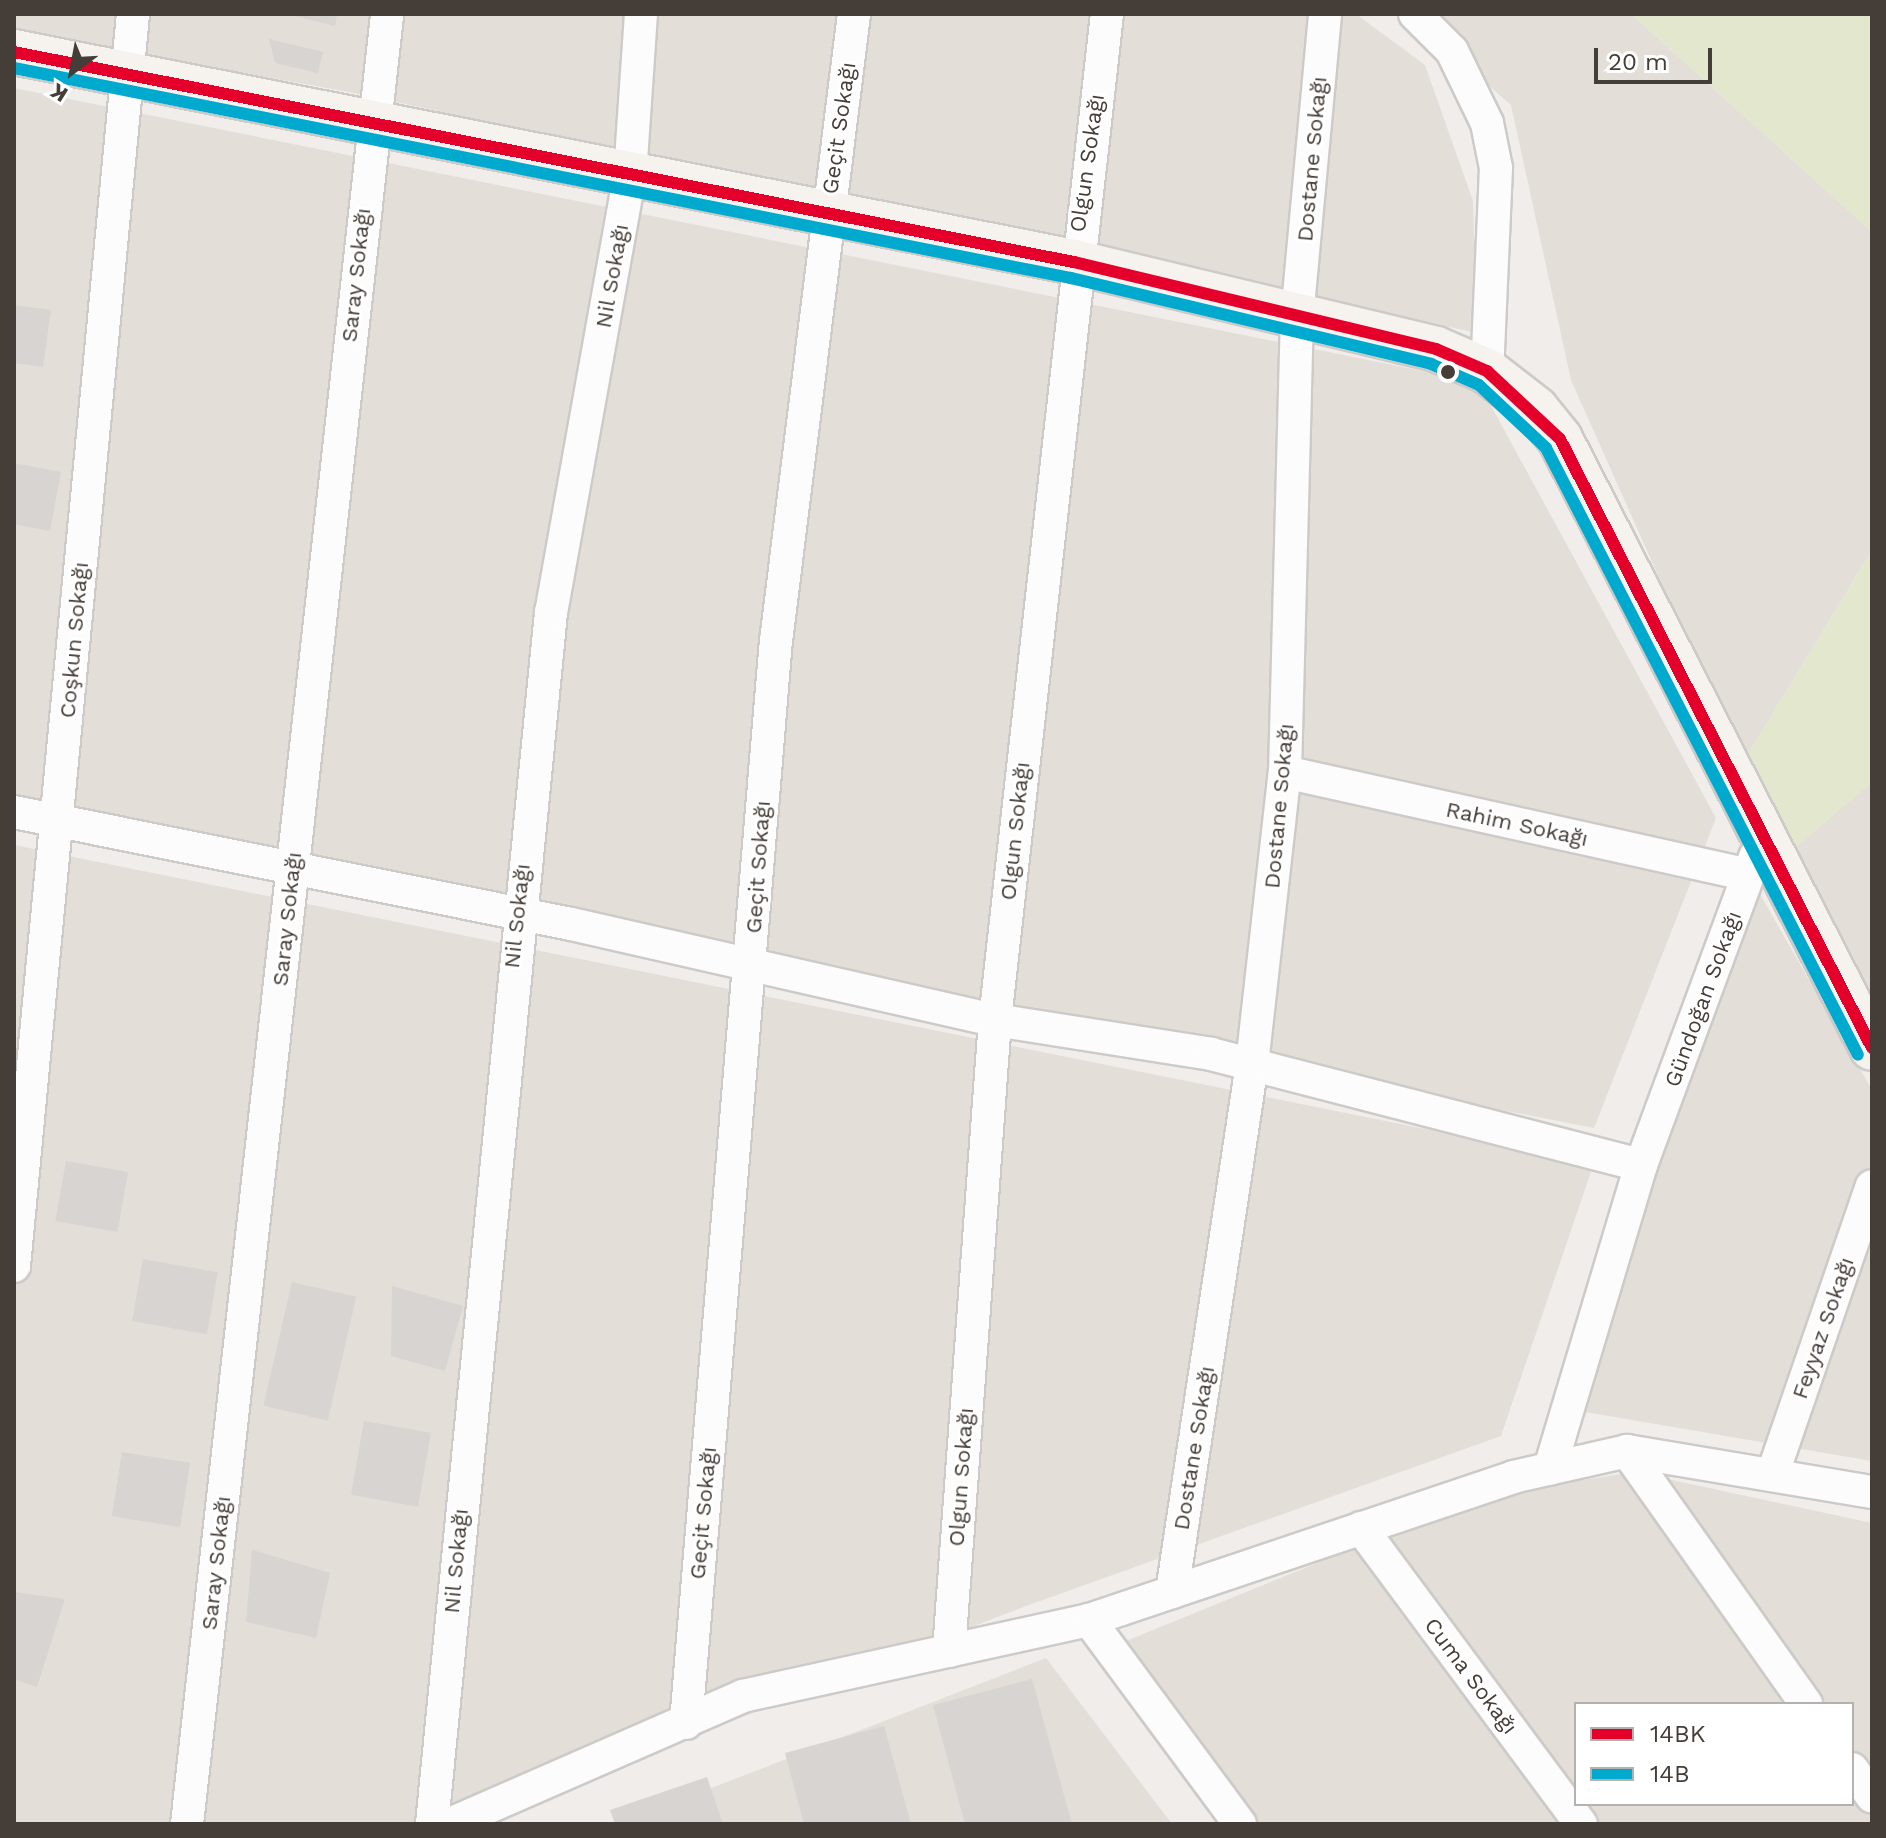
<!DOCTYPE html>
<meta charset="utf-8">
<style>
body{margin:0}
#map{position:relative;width:1886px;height:1838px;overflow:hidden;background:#f0edea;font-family:"Work Sans",sans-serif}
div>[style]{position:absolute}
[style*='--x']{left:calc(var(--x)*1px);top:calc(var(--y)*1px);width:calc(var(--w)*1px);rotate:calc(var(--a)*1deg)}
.residential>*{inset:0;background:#e3ded8}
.green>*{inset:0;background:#e2e7cd}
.building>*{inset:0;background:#d8d4d1;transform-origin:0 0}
.roads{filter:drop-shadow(2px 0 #cdcac8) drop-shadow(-2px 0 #cdcac8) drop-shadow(0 2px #cdcac8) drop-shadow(0 -2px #cdcac8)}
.street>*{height:32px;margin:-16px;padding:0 16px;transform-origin:16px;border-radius:16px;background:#fdfcfc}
.secondary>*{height:44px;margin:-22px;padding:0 22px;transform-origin:22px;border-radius:22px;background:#f6f3ef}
.bus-1>*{height:12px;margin:-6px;padding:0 6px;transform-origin:6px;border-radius:6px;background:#e4002b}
.bus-2>*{height:12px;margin:-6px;padding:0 6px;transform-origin:6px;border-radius:6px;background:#00a9ce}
.dots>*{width:22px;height:22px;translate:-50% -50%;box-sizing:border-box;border:4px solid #fff;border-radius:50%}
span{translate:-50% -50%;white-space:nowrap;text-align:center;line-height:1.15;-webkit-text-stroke:6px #fff;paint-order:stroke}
.street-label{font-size:22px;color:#453d37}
.frame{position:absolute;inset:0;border:16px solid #453d37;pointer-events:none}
.legend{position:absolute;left:1574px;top:1702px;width:280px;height:104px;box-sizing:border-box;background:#fff;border:2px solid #b5b1af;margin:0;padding:10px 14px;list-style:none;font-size:24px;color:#453d37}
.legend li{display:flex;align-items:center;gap:16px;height:40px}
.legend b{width:40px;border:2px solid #b5b1af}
.north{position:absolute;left:32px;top:32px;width:80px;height:80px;-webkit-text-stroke:6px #fff;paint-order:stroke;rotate:212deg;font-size:22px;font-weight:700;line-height:32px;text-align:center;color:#453d37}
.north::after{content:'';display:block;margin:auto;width:28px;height:36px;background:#453d37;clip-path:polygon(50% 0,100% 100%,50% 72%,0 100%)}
.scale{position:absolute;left:1594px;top:48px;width:118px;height:36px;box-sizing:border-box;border:4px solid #453d37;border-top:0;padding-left:10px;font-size:24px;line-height:28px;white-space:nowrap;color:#453d37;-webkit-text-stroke:6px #fff;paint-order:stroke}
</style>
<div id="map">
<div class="residential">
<div style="clip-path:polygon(14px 14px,1356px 14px,1425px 65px,1473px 201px,1477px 333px,349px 92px,14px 31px)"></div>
<div style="clip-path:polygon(1407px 14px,1631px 14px,1872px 232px,1872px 550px,1742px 764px,1571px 380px,1511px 105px)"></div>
<div style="clip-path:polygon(14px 88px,1478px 382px,1716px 818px,1594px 1128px,14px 819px)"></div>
<div style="clip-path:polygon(1872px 782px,1872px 1002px,1789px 853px)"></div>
<div style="clip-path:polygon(14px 845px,1594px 1163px,1501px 1436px,1026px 1606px,467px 1824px,14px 1824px)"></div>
<div style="clip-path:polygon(1745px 868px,1872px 1090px,1872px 1461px,1556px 1407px)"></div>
<div style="clip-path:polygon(evenodd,1635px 1472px,1872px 1523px,1872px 1824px,1226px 1824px,1094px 1654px,1484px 1495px,1635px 1472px,1576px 1704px,1852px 1704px,1852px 1804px,1576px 1804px,1576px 1704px)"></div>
<div style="clip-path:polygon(1046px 1658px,1172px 1824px,619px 1824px)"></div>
</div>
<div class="green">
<div style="clip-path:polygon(1631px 14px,1872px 14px,1872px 232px)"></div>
<div style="clip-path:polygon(1872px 550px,1872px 782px,1789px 853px,1742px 764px)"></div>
</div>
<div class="building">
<div style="clip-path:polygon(287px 14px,337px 14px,335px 26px)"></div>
<div style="clip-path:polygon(269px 39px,323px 52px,318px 73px,275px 63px)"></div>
<div style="clip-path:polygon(14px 305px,51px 310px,43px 367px,14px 363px)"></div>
<div style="clip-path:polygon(14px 463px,61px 472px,50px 531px,14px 524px)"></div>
<div style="left:66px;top:1161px;width:63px;height:61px;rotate:10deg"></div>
<div style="left:143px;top:1259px;width:76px;height:63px;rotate:10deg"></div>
<div style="left:292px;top:1282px;width:66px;height:127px;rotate:13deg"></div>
<div style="clip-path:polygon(392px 1286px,463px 1306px,445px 1371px,391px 1356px)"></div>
<div style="left:364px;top:1421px;width:68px;height:75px;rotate:10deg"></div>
<div style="left:122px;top:1452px;width:69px;height:65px;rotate:9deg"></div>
<div style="clip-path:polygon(252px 1550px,330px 1573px,316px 1638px,246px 1622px)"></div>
<div style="clip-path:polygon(14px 1592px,65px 1599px,37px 1687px,14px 1679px)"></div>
<div style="clip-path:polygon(1032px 1679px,1072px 1824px,965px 1824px,933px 1705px)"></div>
<div style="clip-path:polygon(884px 1726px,911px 1824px,804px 1824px,785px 1753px)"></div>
<div style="clip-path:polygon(707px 1777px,723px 1824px,615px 1824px,610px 1810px)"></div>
</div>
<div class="roads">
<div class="street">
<div style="--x:1415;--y:14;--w:52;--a:45"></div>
<div style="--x:1452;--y:51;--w:80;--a:64.1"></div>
<div style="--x:1487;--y:123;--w:46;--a:78.7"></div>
<div style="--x:1496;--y:168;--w:203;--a:92.5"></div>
<div style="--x:1285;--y:772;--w:474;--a:12.5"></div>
<div style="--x:14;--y:812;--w:568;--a:11.37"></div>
<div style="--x:571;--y:924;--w:435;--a:12.8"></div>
<div style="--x:995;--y:1020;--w:219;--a:8.9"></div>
<div style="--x:1211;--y:1054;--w:444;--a:14.5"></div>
<div style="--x:1641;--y:1165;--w:317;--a:106.7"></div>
<div style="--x:1641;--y:1165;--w:329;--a:-69.7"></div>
<div style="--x:14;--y:1266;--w:1258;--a:-84.57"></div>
<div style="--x:1627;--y:1451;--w:310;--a:54.7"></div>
<div style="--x:1774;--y:1470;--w:300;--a:-71"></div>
<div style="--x:1361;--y:1528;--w:369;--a:53.4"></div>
<div style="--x:1172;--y:1592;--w:534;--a:-81.38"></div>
<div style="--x:1252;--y:1064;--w:294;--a:-83.6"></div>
<div style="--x:1285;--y:772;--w:455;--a:-88.5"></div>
<div style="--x:1297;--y:317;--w:304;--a:-84.7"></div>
<div style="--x:1089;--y:1620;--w:254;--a:53.5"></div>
<div style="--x:949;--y:1651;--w:633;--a:-85.83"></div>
<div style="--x:995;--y:1020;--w:1012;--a:-83.65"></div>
<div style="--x:686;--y:1723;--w:1086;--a:-85.25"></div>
<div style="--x:776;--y:641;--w:632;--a:-82.91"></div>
<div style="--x:1852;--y:1769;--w:34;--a:54"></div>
<div style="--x:187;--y:1824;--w:1821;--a:-83.69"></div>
<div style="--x:432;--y:1824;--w:1217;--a:-84.39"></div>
<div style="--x:551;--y:613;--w:445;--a:-79.8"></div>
<div style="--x:630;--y:175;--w:161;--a:-86.1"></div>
<div style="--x:450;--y:1824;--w:320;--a:-23.6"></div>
<div style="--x:743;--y:1696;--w:354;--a:-12.4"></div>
<div style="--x:1089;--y:1620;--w:447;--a:-18.6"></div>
<div style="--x:1513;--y:1477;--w:117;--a:-12.8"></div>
<div style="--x:1627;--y:1451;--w:248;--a:9.5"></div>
</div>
<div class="secondary">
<div style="--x:14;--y:52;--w:1081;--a:11.21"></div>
<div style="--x:1074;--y:262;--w:372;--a:13.5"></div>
<div style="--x:1436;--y:349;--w:56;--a:23.3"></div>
<div style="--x:1487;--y:371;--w:62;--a:37.8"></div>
<div style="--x:1536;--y:409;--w:38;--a:51"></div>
<div style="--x:1560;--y:439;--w:684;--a:62.87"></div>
</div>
</div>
<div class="bus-1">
<div style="--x:14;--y:52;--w:1081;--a:11.21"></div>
<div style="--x:1074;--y:262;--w:372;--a:13.5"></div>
<div style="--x:1436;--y:349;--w:56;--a:23.3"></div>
<div style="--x:1487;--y:371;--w:100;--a:43"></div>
<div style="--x:1560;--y:439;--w:684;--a:62.87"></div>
</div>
<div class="bus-2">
<div style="--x:14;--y:68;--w:1078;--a:11.24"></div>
<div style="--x:1071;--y:278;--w:370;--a:13.4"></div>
<div style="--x:1431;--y:364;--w:52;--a:23.6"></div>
<div style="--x:1479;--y:385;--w:92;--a:43.2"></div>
<div style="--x:1546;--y:448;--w:682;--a:62.8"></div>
</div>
<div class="dots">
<div style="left:1448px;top:372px;background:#453d37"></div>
</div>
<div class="street-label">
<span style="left:839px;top:128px;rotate:-82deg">Geçit Sokağı</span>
<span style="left:1312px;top:159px;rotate:-85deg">Dostane Sokağı</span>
<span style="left:1087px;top:163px;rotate:-82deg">Olgun Sokağı</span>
<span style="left:356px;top:275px;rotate:-84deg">Saray Sokağı</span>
<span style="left:612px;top:276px;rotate:-80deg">Nil Sokağı</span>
<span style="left:74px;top:640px;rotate:-85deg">Coşkun Sokağı</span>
<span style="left:1279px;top:806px;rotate:-85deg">Dostane Sokağı</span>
<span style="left:1517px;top:824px;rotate:12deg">Rahim Sokağı</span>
<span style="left:1015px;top:831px;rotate:-84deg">Olgun Sokağı</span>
<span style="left:758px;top:867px;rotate:-86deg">Geçit Sokağı</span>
<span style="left:517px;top:916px;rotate:-84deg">Nil Sokağı</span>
<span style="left:287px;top:919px;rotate:-84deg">Saray Sokağı</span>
<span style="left:1703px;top:999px;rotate:-70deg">Gündoğan Sokağı</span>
<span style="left:1823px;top:1328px;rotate:-71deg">Feyyaz Sokağı</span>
<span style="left:1194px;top:1448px;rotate:-81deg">Dostane Sokağı</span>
<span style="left:961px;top:1477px;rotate:-86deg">Olgun Sokağı</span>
<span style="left:703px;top:1513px;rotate:-85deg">Geçit Sokağı</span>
<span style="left:456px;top:1561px;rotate:-85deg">Nil Sokağı</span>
<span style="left:216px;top:1563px;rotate:-84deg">Saray Sokağı</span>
<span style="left:1471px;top:1676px;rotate:53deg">Cuma Sokağı</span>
</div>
<div class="frame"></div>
<ul class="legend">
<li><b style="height:10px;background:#e4002b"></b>14BK</li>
<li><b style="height:10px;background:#00a9ce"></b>14B</li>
</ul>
<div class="north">K</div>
<div class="scale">20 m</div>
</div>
